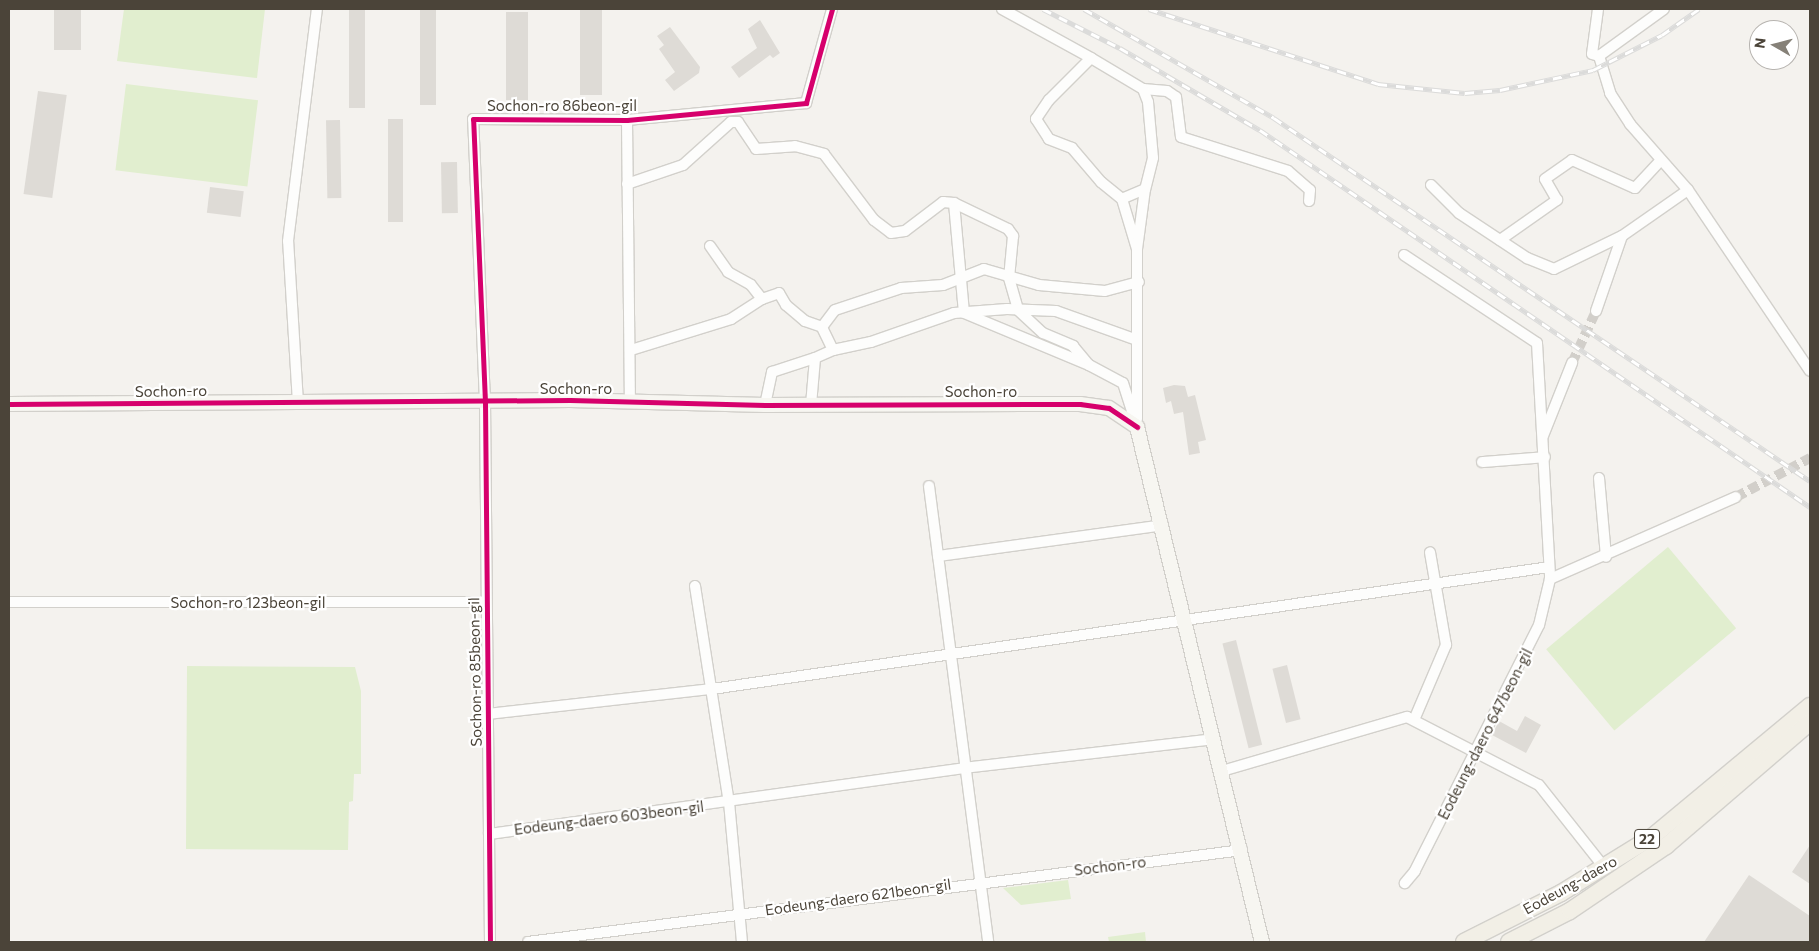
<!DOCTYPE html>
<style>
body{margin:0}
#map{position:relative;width:1819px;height:951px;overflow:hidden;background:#f4f2ee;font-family:Commissioner,sans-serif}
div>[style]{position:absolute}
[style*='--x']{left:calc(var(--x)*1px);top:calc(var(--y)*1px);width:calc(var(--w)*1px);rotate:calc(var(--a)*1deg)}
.green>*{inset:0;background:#e1eecf;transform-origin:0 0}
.building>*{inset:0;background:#dedbd6;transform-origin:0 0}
.street-tunnel>*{height:10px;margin-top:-5px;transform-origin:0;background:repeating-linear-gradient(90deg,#d2cfca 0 10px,transparent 0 15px)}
.roads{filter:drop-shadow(1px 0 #d2d0cb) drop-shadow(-1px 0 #d2d0cb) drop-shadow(0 1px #d2d0cb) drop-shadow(0 -1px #d2d0cb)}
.street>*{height:10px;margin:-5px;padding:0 5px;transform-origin:5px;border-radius:5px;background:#fdfdfc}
.secondary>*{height:14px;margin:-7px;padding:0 7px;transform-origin:7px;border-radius:7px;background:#f7f6f1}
.primary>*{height:16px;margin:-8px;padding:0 8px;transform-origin:8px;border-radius:8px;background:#f2efe6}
.rail>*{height:5px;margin-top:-2.5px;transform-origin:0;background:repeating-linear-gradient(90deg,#fff 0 9px,#dbdbda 0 18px);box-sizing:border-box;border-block:1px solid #dbdbda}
.cycleway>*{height:5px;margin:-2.5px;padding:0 2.5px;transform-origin:2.5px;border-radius:2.5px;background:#d6006c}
span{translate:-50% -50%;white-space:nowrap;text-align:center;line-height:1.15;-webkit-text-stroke:4.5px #fff;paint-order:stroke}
.shield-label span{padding:1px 4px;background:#fff;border:1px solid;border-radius:4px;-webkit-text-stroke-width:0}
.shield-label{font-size:14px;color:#4b4439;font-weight:700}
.street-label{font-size:15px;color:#4b4439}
.frame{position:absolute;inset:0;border:10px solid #4b4439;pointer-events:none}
.north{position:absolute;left:1749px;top:20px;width:50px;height:50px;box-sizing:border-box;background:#fff;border:1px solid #b7b4b0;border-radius:50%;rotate:278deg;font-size:14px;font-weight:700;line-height:20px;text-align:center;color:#4b4439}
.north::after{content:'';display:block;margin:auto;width:18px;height:22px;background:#868178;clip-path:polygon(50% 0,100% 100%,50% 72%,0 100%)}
</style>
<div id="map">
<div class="green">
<div style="clip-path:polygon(124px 9px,265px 9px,257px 78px,117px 61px)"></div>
<div style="left:126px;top:84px;width:133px;height:87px;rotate:7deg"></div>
<div style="left:1668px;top:547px;width:106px;height:159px;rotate:50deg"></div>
<div style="clip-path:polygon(187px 666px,355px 667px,361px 691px,361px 774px,354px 774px,353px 801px,349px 802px,348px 850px,186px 849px)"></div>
<div style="clip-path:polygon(1068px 880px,1071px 899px,1021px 905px,1003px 888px)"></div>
<div style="clip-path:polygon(1145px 932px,1146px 942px,1109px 942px,1108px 937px)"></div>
</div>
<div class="building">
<div style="left:54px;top:9px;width:27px;height:41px"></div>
<div style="left:349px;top:9px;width:16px;height:99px"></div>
<div style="left:420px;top:9px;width:16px;height:96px"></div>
<div style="left:580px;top:9px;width:22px;height:86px"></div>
<div style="left:506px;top:12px;width:22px;height:88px"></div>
<div style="clip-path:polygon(760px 20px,780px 53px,773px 58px,770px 55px,739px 78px,731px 67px,757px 48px,748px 29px)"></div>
<div style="clip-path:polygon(670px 27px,700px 67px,699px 73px,674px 91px,665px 80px,675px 72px,659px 49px,664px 45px,657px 36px)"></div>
<div style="left:38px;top:91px;width:29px;height:104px;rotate:8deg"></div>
<div style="left:388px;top:119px;width:15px;height:103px"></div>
<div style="left:340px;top:120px;width:78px;height:14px;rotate:89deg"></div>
<div style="left:457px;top:162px;width:51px;height:16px;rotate:89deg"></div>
<div style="left:210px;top:187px;width:34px;height:26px;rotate:7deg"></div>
<div style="clip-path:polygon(1174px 385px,1185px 386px,1188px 397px,1195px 395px,1206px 440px,1198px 442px,1200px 453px,1189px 455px,1183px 412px,1174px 414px,1171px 401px,1166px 403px,1163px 388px)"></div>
<div style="left:1236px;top:640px;width:108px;height:14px;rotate:76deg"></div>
<div style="left:1287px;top:665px;width:56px;height:15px;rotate:76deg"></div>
<div style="clip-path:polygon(1525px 716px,1541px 725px,1526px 753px,1492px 735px,1499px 721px,1517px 731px)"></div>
<div style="clip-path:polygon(1810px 845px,1810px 884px,1792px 872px)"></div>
<div style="clip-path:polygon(1749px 875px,1810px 916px,1810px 942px,1704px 942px)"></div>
</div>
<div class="street-tunnel">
<div style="--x:1572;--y:363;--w:57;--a:-65.2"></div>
<div style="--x:1736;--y:497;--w:84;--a:-27.8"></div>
</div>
<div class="roads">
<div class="street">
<div style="--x:1002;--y:9;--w:102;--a:28.8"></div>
<div style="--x:1598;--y:9;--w:45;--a:97.6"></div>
<div style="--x:1592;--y:54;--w:7;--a:16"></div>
<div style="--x:1599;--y:56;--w:39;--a:73"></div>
<div style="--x:1610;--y:93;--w:37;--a:57"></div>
<div style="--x:1630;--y:124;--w:88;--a:48.7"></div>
<div style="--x:1688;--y:190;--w:218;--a:56"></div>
<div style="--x:1599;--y:56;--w:80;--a:-35.9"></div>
<div style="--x:1143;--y:89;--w:24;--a:5"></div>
<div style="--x:1167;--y:91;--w:11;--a:34"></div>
<div style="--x:1176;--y:97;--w:40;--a:82.9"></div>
<div style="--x:1181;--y:137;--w:112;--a:17.6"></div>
<div style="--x:1288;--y:171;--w:29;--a:41"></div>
<div style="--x:1310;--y:190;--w:11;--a:95"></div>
<div style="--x:627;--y:120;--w:282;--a:89.4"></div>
<div style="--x:627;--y:184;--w:59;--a:-18.7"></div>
<div style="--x:683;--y:165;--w:64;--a:-41.9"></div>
<div style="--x:731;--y:122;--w:7;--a:0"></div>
<div style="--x:738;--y:122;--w:32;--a:56"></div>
<div style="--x:756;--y:149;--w:39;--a:-4"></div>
<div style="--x:795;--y:146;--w:30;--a:15"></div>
<div style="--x:824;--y:154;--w:83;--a:52.9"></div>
<div style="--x:874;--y:220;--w:21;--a:37"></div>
<div style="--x:891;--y:233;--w:14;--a:-8"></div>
<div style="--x:905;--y:231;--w:48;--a:-37.3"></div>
<div style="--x:943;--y:202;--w:11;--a:5"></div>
<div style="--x:954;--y:203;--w:60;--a:25.7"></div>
<div style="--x:1008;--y:229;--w:9;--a:54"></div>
<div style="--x:1013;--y:236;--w:42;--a:95.4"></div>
<div style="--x:1009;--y:278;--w:33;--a:74"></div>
<div style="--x:1018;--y:310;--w:34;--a:43"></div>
<div style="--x:1043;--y:333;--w:33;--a:23"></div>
<div style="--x:1073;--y:346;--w:25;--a:50"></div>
<div style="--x:1431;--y:185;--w:40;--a:45"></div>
<div style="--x:1459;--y:213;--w:82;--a:33.5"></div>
<div style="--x:1527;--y:258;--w:29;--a:22"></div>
<div style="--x:1554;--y:269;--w:76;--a:-25.9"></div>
<div style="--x:1122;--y:199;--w:27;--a:-141"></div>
<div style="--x:1101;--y:182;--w:45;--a:-130.5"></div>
<div style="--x:1072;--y:148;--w:25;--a:-159"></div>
<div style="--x:1049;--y:139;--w:24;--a:-123"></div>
<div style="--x:1036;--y:119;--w:23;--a:-56"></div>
<div style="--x:1049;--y:100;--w:59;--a:-45"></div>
<div style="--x:1091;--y:58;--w:61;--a:30.8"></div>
<div style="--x:1143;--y:89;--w:14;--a:69"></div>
<div style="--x:1148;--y:102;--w:56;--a:84.9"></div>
<div style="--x:1153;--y:158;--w:32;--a:104"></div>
<div style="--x:1145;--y:189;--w:25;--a:157"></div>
<div style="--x:1122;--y:199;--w:52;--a:73.3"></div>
<div style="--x:954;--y:203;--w:110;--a:84.8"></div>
<div style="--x:964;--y:313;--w:135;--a:22.6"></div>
<div style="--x:1089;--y:365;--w:38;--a:28"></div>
<div style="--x:1123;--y:383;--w:46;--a:72.3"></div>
<div style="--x:1500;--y:240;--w:70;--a:-35.1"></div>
<div style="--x:1557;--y:200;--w:24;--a:-120"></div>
<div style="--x:1545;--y:179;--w:33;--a:-35"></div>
<div style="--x:1572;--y:160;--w:69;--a:24"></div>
<div style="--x:1635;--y:188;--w:38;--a:-47"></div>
<div style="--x:710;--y:246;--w:32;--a:55"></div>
<div style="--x:728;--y:272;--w:26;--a:29"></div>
<div style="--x:751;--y:285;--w:18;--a:52"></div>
<div style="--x:1404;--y:255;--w:159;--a:33.5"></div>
<div style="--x:1537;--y:343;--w:236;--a:86.8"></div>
<div style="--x:1550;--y:579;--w:47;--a:103.4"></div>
<div style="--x:1539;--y:625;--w:275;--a:116.8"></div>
<div style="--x:1415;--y:871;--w:16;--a:130"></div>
<div style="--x:1596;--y:311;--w:79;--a:-70.9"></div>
<div style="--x:1622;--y:236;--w:80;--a:-34.9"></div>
<div style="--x:631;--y:350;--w:105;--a:-17.2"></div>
<div style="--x:731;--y:319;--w:37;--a:-33"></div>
<div style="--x:762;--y:299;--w:18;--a:-19"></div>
<div style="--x:779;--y:293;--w:14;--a:60"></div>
<div style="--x:786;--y:305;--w:25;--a:40"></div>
<div style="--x:805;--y:321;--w:18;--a:19"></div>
<div style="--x:822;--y:327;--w:21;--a:-53"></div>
<div style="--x:835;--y:310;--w:70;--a:-18.4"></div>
<div style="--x:901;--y:288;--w:42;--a:-4.1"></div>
<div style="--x:943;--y:285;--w:44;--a:-21.3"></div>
<div style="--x:984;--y:269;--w:57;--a:16.2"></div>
<div style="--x:1039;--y:285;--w:66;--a:5.2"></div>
<div style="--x:1105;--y:291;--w:35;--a:-15"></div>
<div style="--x:833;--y:350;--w:39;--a:-12"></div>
<div style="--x:871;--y:342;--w:88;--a:-19.3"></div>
<div style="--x:954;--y:313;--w:53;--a:-4.3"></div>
<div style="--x:1007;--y:309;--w:49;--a:2.3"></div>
<div style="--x:1056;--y:311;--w:86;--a:19.7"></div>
<div style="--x:298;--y:403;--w:162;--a:-93.5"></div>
<div style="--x:288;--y:241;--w:234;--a:-82.9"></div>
<div style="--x:765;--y:405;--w:34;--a:-78"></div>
<div style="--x:772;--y:372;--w:45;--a:-18"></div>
<div style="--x:811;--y:405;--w:47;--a:-85.1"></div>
<div style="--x:815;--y:358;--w:20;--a:-24"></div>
<div style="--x:833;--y:350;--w:25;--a:-116"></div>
<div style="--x:1137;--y:419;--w:170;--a:-90"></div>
<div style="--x:1137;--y:249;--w:61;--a:-82.4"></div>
<div style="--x:1543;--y:436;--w:79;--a:-68.3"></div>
<div style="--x:1482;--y:462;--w:63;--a:-4.5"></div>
<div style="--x:1599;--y:478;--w:79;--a:84.9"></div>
<div style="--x:929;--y:486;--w:460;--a:82.6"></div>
<div style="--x:938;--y:556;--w:227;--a:-7.8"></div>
<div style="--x:1550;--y:579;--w:203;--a:-23.8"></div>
<div style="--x:695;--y:586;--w:219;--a:81.1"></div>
<div style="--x:729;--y:802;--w:141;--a:84.7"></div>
<div style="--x:9;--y:602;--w:477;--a:0"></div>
<div style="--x:488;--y:714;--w:225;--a:-6.4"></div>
<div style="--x:712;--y:689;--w:846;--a:-8.29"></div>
<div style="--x:1414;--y:720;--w:82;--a:-66.9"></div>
<div style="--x:1446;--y:645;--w:94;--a:-99.8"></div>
<div style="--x:1222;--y:771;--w:193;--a:-16.3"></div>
<div style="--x:1407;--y:717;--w:148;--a:27.3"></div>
<div style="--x:1539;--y:785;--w:105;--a:51.6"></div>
<div style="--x:489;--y:834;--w:480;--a:-7.9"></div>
<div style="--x:964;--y:768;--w:252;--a:-6.6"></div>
<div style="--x:490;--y:942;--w:540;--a:-90.53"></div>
<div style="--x:485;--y:402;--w:283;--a:-92.4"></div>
<div style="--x:473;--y:119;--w:154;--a:0.4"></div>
<div style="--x:627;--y:120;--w:180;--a:-5.4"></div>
<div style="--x:806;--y:103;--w:98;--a:-74.5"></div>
<div style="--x:528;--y:942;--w:720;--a:-7.34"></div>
</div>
<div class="secondary">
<div style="--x:9;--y:404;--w:561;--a:-0.41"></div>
<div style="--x:570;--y:400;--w:195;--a:1.5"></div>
<div style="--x:765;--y:405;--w:315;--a:-0.2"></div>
<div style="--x:1080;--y:404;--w:29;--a:8"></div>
<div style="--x:1109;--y:408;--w:34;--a:34"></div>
<div style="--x:1137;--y:427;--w:530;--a:76.36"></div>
</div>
<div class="primary">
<div style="--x:1464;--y:942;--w:109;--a:-26.8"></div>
<div style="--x:1561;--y:893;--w:107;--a:-31.6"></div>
<div style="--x:1652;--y:837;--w:205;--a:-39.7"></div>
<div style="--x:1509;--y:942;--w:68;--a:-26.9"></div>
<div style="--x:1570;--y:911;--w:116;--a:-34.1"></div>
<div style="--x:1666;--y:846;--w:190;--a:-40.7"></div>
</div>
</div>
<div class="rail">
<div style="--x:1043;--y:9;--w:86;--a:26.9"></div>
<div style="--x:1120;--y:48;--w:162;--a:30.4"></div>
<div style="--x:1260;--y:130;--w:667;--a:34.43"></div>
<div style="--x:1084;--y:9;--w:219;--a:29.8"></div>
<div style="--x:1274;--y:118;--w:647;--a:34.11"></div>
<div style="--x:1149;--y:9;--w:241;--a:18.1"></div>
<div style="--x:1378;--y:84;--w:87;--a:5.9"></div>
<div style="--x:1465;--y:93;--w:35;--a:-5"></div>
<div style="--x:1500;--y:90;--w:95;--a:-12.1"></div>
<div style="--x:1593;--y:70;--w:77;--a:-26.9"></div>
<div style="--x:1662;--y:35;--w:45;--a:-35.1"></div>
</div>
<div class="cycleway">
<div style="--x:9;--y:404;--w:561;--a:-0.41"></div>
<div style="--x:570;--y:400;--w:195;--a:1.5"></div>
<div style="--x:765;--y:405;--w:315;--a:-0.2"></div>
<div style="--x:1080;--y:404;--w:29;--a:8"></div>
<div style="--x:1109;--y:408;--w:34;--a:34"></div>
<div style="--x:490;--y:942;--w:540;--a:-90.53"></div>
<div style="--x:485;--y:402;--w:283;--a:-92.4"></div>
<div style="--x:473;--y:119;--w:154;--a:0.4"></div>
<div style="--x:627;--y:120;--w:180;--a:-5.4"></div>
<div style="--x:806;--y:103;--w:98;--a:-74.5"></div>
</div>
<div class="shield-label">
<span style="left:1647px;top:839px">22</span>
</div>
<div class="street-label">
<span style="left:562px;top:106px">Sochon-ro 86beon-gil</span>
<span style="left:576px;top:389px">Sochon-ro</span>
<span style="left:171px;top:391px;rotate:-1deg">Sochon-ro</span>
<span style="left:981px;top:392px">Sochon-ro</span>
<span style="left:248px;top:603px">Sochon-ro 123beon-gil</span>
<span style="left:475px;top:672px;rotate:-91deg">Sochon-ro 85beon-gil</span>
<span style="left:1485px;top:734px;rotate:-63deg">Eodeung-daero 647beon-gil</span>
<span style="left:609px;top:818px;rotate:-7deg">Eodeung-daero 603beon-gil</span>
<span style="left:1110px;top:866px;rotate:-7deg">Sochon-ro</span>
<span style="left:1570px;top:885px;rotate:-29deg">Eodeung-daero</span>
<span style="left:858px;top:897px;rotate:-8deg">Eodeung-daero 621beon-gil</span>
</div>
<div class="frame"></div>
<div class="north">N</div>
</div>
